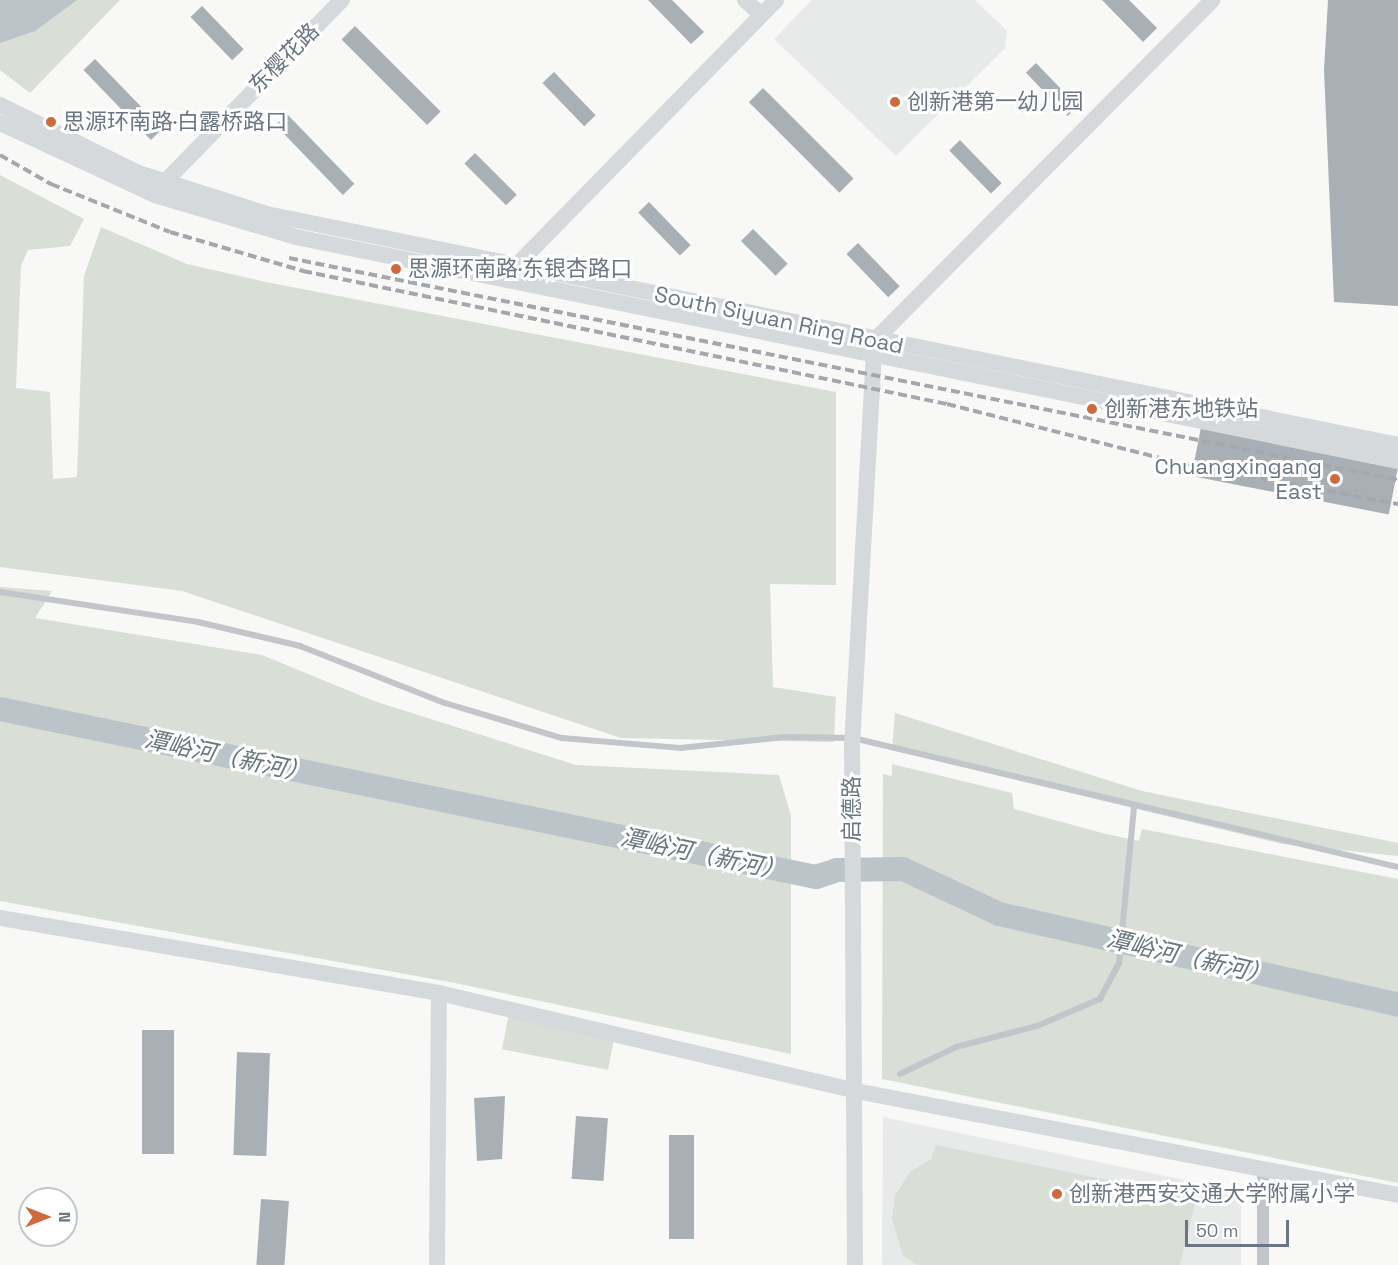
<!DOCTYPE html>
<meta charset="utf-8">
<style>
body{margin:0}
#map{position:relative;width:1398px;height:1265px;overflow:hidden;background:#f8f8f6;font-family:"Space Grotesk","Noto Sans SC",sans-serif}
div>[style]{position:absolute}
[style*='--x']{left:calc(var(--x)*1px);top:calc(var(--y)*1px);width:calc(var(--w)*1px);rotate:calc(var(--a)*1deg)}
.built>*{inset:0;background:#e8eae9}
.green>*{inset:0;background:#d9ded7;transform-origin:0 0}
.water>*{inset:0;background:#bbc4c8}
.river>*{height:24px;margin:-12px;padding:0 12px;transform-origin:12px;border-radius:12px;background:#bbc4c8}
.building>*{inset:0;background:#a9b0b5;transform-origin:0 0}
.lane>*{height:6px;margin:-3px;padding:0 3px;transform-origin:3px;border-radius:3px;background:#c2c5c9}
.street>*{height:12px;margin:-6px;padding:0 6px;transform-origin:6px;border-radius:6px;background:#c2c5c9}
.secondary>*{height:16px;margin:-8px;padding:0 8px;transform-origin:8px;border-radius:8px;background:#d5d9dc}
.rail>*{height:4px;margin-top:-2px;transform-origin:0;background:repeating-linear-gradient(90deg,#a4a8ae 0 9px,transparent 0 13.5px)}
.dots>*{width:16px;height:16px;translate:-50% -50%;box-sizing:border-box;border:3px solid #fff;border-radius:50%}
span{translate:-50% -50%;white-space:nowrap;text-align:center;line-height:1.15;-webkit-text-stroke:6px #fff;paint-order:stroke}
.street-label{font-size:22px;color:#6a7683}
.poi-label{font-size:22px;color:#6a7683}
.left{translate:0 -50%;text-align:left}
.right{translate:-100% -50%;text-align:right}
.water-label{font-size:24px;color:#66777f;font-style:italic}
.north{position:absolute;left:18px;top:1187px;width:60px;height:60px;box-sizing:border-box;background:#fff;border:2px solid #c3c8cd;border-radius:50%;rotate:90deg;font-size:16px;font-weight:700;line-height:24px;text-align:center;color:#6a7683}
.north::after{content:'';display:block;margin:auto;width:21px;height:27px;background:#cf693e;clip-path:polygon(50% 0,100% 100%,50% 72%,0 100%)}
.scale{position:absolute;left:1185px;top:1220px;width:104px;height:27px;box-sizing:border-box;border:3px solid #6a7683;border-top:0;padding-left:8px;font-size:18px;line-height:21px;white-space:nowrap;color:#6a7683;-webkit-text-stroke:4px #fff;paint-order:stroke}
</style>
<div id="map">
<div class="built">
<div style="clip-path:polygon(812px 0,975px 0,1007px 31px,1005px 48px,896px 156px,774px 39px)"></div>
<div style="clip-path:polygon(883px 1117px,1223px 1188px,1241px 1201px,1241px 1265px,882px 1265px)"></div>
</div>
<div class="green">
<div style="clip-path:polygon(0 0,120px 0,30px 93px,0 70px)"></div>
<div style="clip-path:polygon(0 175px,84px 219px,70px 246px,28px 250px,21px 266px,16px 388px,50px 392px,53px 479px,77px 477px,84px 276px,101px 227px,187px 264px,266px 282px,836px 392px,836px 585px,770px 584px,773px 687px,836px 697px,834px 742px,621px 738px,182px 591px,0 567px)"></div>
<div style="clip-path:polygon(0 587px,52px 591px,35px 618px,262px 655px,374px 701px,576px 765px,779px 775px,791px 816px,791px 1054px,455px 983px,0 901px)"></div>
<div style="clip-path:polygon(895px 713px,1142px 791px,1398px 843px,1398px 856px,1282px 844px,892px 750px)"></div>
<div style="clip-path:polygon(892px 764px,1012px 793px,1014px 809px,1106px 834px,1139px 841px,1142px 829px,1398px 879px,1398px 1183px,882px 1079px,883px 774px,892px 776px)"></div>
<div style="left:510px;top:1008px;width:108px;height:42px;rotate:11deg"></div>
<div style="clip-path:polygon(936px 1145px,1191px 1197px,1195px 1204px,1180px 1265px,918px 1265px,903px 1256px,892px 1219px,895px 1195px,910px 1172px,931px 1159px)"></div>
</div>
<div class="water">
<div style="clip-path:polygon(0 0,77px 0,35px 31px,0 43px)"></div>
</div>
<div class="river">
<div style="--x:0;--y:709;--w:833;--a:11.63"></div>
<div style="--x:816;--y:877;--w:22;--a:-18"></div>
<div style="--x:837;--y:870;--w:66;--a:-0.9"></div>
<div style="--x:903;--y:869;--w:106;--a:25.1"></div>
<div style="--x:999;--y:914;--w:409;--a:12.8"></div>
</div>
<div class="building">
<div style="clip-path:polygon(648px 0,672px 0,704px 32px,691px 44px)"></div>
<div style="clip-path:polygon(1102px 0,1129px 0,1157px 28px,1143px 42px)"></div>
<div style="clip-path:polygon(1328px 0,1398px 0,1398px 306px,1334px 302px,1324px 70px)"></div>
<div style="left:202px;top:6px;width:60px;height:16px;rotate:46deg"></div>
<div style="left:355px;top:26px;width:121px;height:19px;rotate:45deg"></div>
<div style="left:95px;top:59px;width:97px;height:16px;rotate:46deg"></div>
<div style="left:1036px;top:63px;width:60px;height:14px;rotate:46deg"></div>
<div style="left:554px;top:72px;width:60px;height:16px;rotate:46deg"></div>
<div style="left:763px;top:88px;width:128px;height:20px;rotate:45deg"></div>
<div style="left:287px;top:114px;width:97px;height:16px;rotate:46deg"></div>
<div style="left:960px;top:140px;width:60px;height:15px;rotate:46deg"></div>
<div style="left:475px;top:153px;width:59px;height:15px;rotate:45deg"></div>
<div style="left:649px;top:202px;width:60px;height:15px;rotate:46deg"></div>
<div style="left:753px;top:229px;width:49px;height:17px;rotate:45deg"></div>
<div style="left:858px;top:243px;width:60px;height:16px;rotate:46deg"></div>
<div style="left:1201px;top:427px;width:201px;height:50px;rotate:11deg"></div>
<div style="left:142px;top:1030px;width:32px;height:124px"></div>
<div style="left:237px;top:1052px;width:33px;height:103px;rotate:2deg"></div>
<div style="clip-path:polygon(505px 1096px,502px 1159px,477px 1161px,474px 1098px)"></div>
<div style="left:576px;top:1116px;width:32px;height:63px;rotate:4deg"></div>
<div style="left:694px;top:1135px;width:104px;height:25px;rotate:90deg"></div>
<div style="left:261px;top:1199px;width:28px;height:66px;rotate:4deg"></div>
</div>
<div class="lane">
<div style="--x:0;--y:592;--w:200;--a:8.6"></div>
<div style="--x:198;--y:622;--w:105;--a:13.2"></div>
<div style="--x:300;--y:646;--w:156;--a:21.5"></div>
<div style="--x:445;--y:703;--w:122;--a:16.7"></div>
<div style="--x:562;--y:738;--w:118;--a:4.8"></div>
<div style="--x:680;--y:748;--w:105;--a:-6"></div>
<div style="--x:784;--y:737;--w:69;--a:0.8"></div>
<div style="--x:853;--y:738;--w:560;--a:13.32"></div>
<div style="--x:900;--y:1074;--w:62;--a:-25.7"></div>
<div style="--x:956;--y:1047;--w:84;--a:-14.5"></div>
<div style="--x:1037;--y:1026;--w:69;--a:-23.2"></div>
<div style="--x:1100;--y:999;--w:41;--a:-62.2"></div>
<div style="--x:1119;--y:963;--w:157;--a:-84.5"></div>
</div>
<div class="street">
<div style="--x:1263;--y:1265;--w:92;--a:-90"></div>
</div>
<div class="secondary">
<div style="--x:745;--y:0;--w:22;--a:43"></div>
<div style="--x:0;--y:105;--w:154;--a:26.2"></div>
<div style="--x:138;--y:173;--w:135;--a:17.6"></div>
<div style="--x:267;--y:214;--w:1154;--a:11.54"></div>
<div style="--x:0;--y:123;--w:171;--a:24.9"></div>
<div style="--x:155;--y:195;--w:147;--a:16.6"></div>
<div style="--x:296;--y:237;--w:1125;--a:11.49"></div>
<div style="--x:156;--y:191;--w:267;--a:-45.8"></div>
<div style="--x:511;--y:271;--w:379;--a:-45.6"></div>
<div style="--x:0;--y:918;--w:445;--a:9.7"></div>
<div style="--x:439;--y:993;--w:428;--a:13.2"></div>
<div style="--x:856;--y:1091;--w:552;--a:10.86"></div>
<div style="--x:437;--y:1265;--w:272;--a:-89.6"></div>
<div style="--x:855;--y:1265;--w:519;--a:-90.33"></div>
<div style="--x:852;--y:746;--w:407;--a:-86.8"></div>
<div style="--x:875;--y:340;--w:479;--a:-45.2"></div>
</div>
<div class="rail">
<div style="--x:0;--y:155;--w:59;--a:29.6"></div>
<div style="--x:51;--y:184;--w:128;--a:22"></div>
<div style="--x:170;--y:232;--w:139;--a:16.3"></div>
<div style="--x:303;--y:271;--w:658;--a:11.67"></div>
<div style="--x:947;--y:404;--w:241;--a:14.2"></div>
<div style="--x:1181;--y:463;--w:221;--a:10.7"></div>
<div style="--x:289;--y:258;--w:1131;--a:11.32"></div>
</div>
<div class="dots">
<div style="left:895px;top:102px;background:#cf693e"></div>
<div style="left:51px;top:122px;background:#cf693e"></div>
<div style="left:396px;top:269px;background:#cf693e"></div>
<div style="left:1092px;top:409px;background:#cf693e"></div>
<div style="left:1335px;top:479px;background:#cf693e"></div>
<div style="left:1057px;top:1194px;background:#cf693e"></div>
</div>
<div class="street-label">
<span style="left:284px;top:58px;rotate:-45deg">东樱花路</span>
<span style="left:779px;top:320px;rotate:12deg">South Siyuan Ring Road</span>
<span style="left:852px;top:809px;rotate:-90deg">启德路</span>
</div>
<div class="poi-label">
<span class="left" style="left:907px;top:102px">创新港第一幼儿园</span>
<span class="left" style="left:63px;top:122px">思源环南路·白露桥路口</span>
<span class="left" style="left:408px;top:269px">思源环南路·东银杏路口</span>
<span class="left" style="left:1104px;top:409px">创新港东地铁站</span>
<span class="right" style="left:1322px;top:479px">Chuangxingang<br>East</span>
<span class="left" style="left:1069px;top:1194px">创新港西安交通大学附属小学</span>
</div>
<div class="water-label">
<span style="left:227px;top:756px;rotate:12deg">潭峪河（新河）</span>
<span style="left:703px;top:854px;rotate:12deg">潭峪河（新河）</span>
<span style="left:1189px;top:957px;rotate:13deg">潭峪河（新河）</span>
</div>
<div class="north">N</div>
<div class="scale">50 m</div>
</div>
